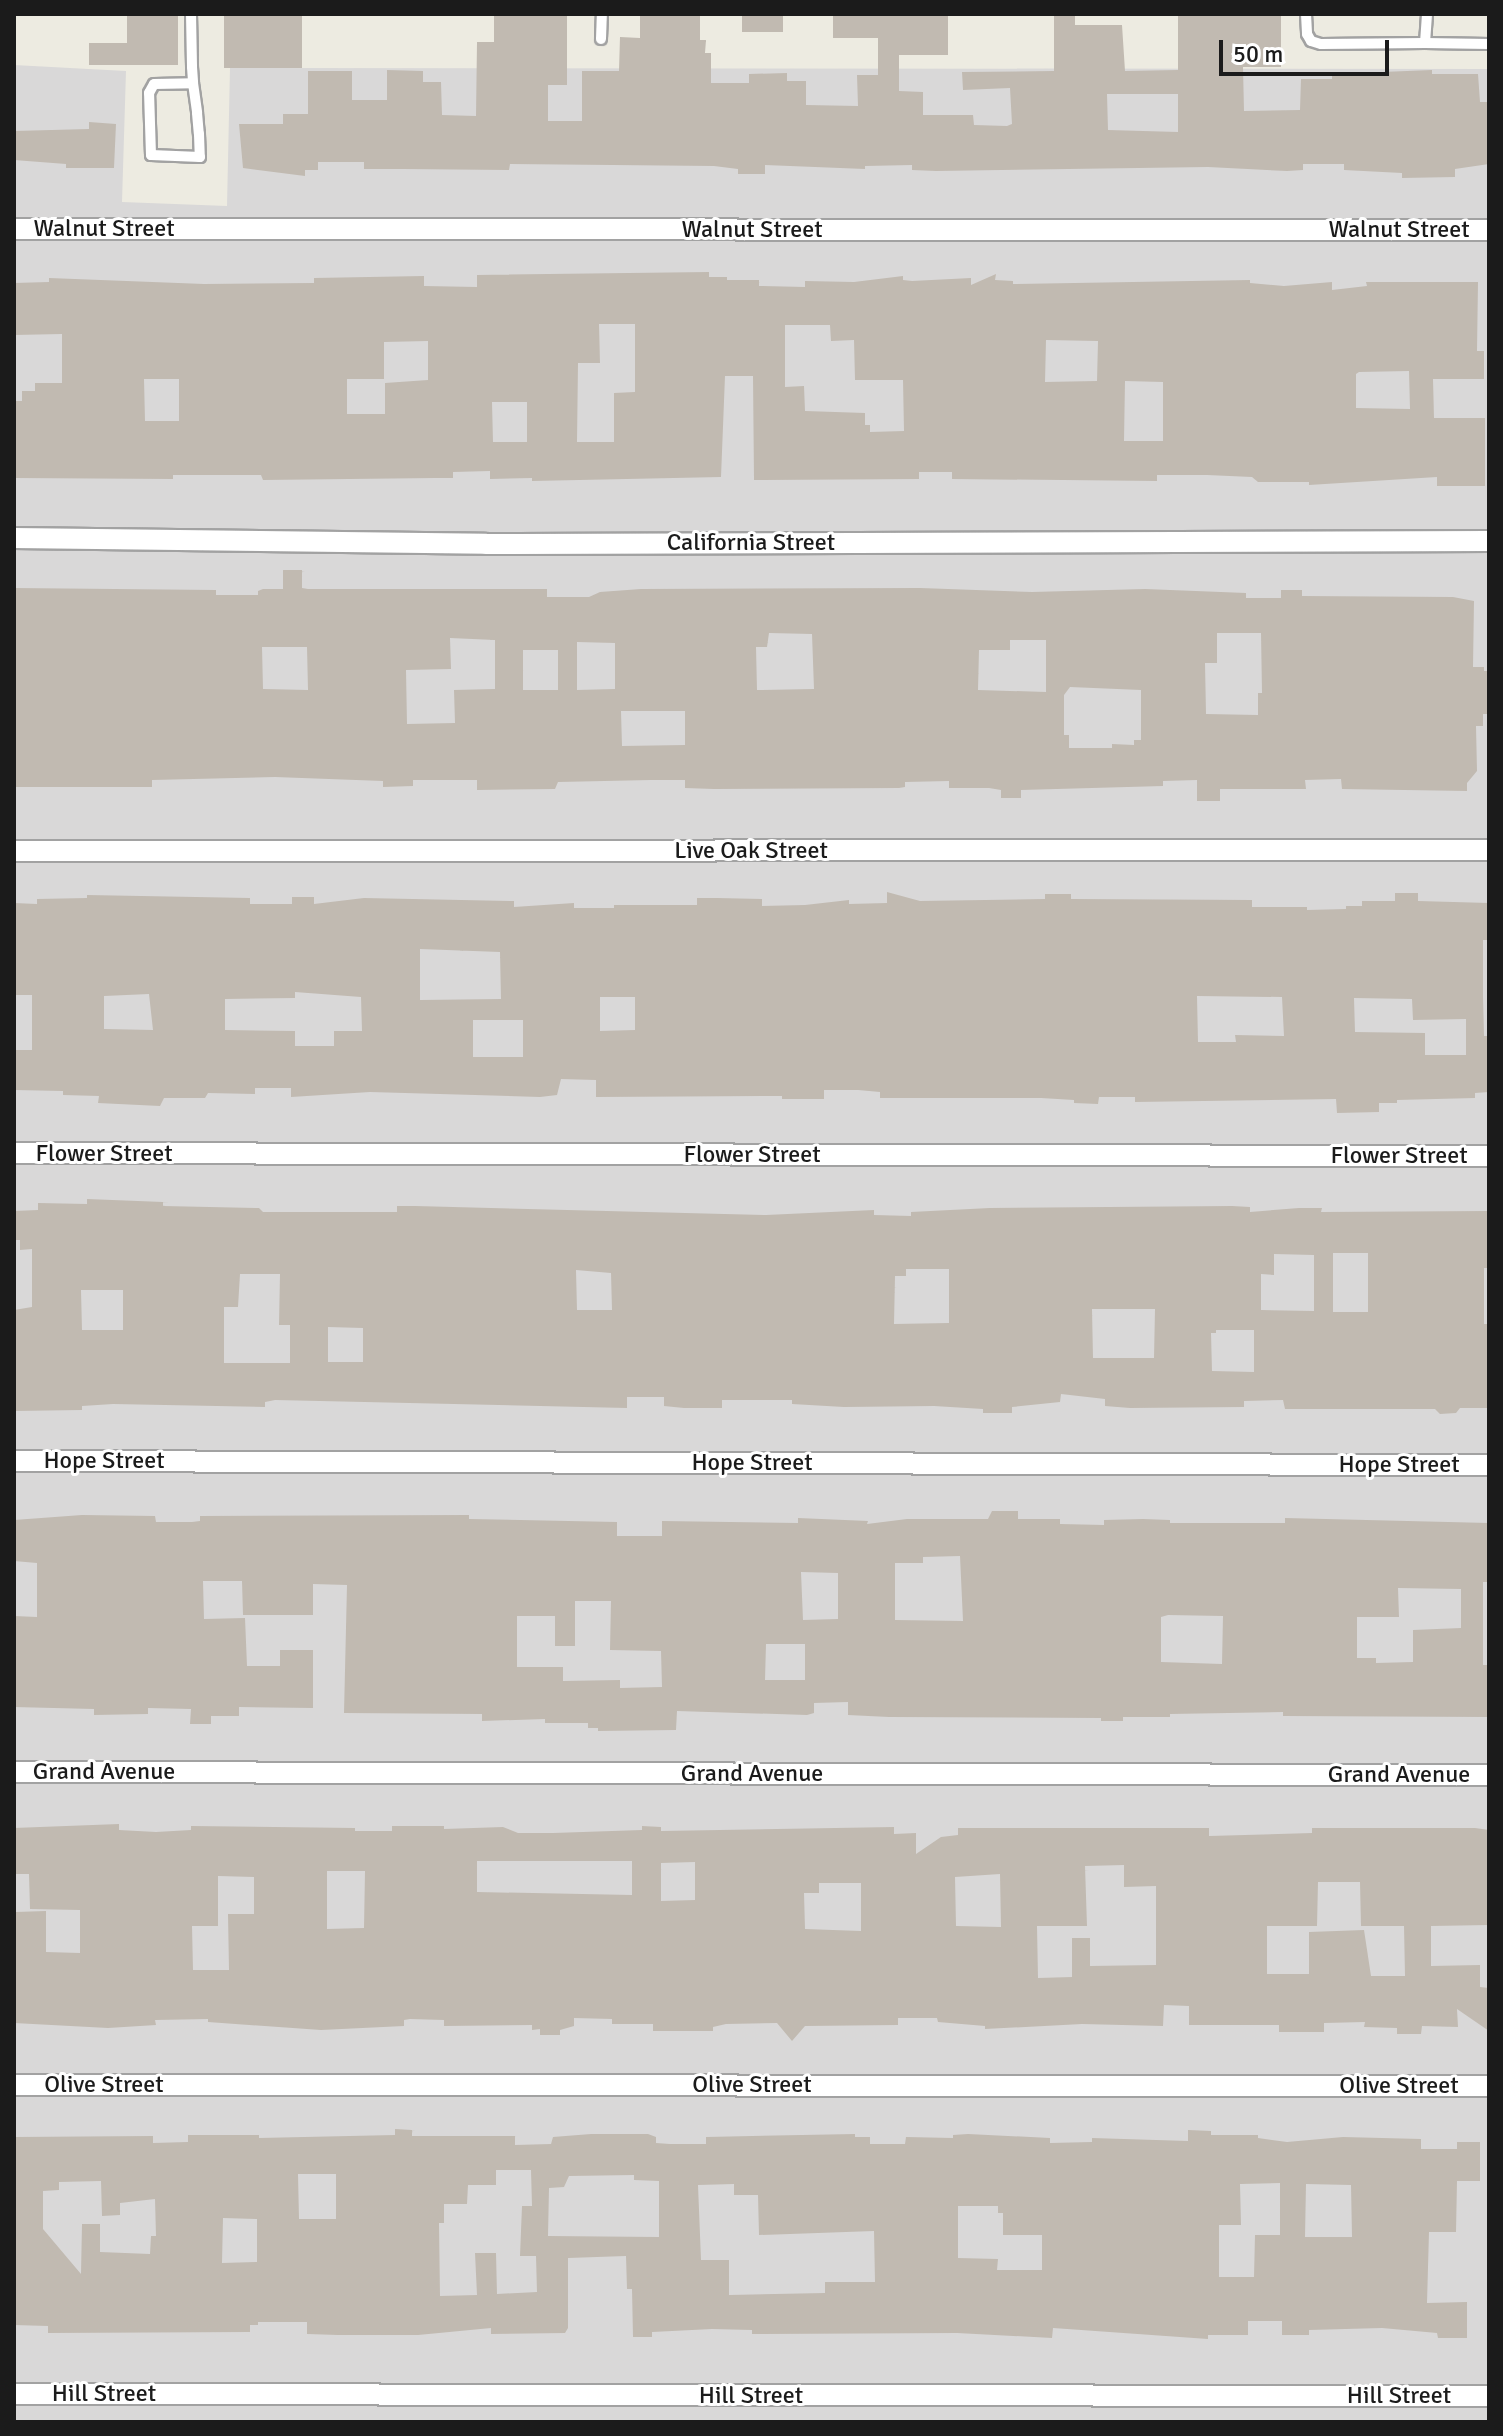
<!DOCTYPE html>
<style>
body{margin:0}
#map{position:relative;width:1503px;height:2436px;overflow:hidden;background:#edebe1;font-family:Signika,sans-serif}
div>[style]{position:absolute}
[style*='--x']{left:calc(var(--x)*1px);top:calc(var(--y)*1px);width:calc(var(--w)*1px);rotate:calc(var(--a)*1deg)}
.residential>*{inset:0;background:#d9d8d8}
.building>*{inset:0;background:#c1bab1;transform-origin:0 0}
.roads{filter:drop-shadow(2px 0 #a2a2a2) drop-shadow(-2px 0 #a2a2a2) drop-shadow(0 2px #a2a2a2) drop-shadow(0 -2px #a2a2a2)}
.service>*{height:10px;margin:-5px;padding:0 5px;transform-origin:5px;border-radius:5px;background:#fff}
.minor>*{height:20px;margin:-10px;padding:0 10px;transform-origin:10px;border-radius:10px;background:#fff}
span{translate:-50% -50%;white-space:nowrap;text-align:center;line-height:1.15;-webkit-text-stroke:6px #fff;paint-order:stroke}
.street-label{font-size:24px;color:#1b1b1b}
.frame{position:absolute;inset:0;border:16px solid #1b1b1b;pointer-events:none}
.scale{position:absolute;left:1219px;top:40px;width:170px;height:36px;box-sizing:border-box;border:4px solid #1b1b1b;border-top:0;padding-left:10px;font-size:24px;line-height:28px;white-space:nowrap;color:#1b1b1b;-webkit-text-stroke:6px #fff;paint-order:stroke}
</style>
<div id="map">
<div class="residential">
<div style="clip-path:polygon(14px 65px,126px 71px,122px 202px,227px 206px,230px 68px,1489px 69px,1489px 2422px,14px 2422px)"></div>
</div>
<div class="building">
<div style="clip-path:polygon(127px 14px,178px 14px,178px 65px,89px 65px,89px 43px,127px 43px)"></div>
<div style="left:224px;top:14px;width:78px;height:54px"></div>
<div style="clip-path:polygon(evenodd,494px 14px,567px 14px,567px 85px,548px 85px,548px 121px,582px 121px,582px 71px,619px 71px,620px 37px,640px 38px,640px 14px,700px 14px,700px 40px,706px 40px,705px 53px,711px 53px,711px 83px,749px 83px,749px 74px,787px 73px,787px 81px,806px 81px,806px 105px,858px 106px,857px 75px,878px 75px,878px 38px,833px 38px,833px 14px,948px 14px,948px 55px,899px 55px,899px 91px,923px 92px,923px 115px,973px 115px,974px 125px,1007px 126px,1012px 124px,1010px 88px,963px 90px,962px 72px,1054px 71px,1054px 16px,1075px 16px,1075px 25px,1122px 25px,1125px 71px,1178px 70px,1178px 14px,1281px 14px,1281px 67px,1243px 67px,1244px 111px,1300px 110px,1301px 79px,1332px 79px,1332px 74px,1432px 70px,1432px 74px,1478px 74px,1480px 102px,1489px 102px,1489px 164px,1455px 169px,1455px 177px,1402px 178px,1402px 173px,1344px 170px,1344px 164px,1303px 164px,1303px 170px,1287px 171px,1208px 167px,936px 171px,912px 170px,912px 165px,865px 166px,865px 169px,765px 165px,765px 174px,738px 174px,738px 169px,714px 166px,510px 164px,509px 170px,403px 169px,364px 169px,364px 162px,318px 162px,318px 170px,305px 170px,305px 176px,243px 168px,239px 124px,283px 124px,283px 114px,308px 114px,308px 71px,352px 71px,352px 100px,387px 100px,387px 70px,423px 71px,423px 82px,441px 82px,442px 115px,476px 116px,477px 42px,494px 42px,494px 14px,1107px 94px,1178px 94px,1178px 132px,1108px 130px,1107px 94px)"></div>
<div style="left:742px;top:14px;width:41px;height:18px"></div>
<div style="clip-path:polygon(89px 122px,116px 124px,114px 168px,66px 168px,66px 164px,14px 160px,14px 131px,89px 129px)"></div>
<div style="clip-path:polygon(evenodd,709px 272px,709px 277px,727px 277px,727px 280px,759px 280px,759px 286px,805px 287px,805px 281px,854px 282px,903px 276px,903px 280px,912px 281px,971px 278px,971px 285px,996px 274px,995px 280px,1013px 281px,1013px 284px,1250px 280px,1250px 283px,1284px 286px,1332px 282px,1332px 290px,1367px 286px,1366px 282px,1478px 282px,1477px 351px,1484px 351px,1484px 379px,1433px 379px,1434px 418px,1485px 418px,1485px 486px,1437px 486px,1437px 477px,1309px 485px,1309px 482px,1258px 482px,1252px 477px,1207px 475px,1157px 475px,1157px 481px,952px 479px,952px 472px,919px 472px,919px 479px,754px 480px,753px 376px,725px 376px,721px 477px,532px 481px,532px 478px,490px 479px,490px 471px,453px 472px,453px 478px,435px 478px,263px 480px,261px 475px,173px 475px,173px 479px,14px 478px,14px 401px,22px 401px,22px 391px,35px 391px,35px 383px,62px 383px,62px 334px,14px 335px,14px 283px,49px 282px,49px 278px,204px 284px,314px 283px,314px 278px,424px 276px,424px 286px,477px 287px,477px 275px,709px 272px,599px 324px,635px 324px,635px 392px,614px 393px,614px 442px,577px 442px,578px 363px,600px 363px,599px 324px,709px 272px,785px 325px,830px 325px,831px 341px,854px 340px,855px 380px,903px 380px,904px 431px,870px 432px,870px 425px,865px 425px,865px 413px,805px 411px,804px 386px,785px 387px,785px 325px,709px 272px,1046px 340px,1098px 341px,1097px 381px,1045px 382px,1046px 340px,709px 272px,428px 341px,428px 380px,385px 383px,385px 414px,347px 414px,347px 379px,384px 379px,384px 342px,428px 341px,709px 272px,1409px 371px,1410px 409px,1356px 408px,1356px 374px,1359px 372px,1409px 371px,709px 272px,144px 379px,179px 379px,179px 421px,145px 421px,144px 379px,709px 272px,1125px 381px,1163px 382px,1163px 441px,1124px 441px,1125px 381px,709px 272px,492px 402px,527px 402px,527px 442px,493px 442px,492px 402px)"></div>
<div style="clip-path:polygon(evenodd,283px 570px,302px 570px,302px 588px,308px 589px,547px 589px,547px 597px,589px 597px,600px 592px,641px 589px,920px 588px,1032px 592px,1145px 589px,1246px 593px,1246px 598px,1281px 598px,1281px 590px,1302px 590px,1302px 596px,1453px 597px,1474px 601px,1473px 667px,1484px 667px,1484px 671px,1489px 671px,1489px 714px,1483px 714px,1483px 726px,1476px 726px,1477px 771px,1467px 783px,1467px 791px,1342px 789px,1341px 779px,1305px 780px,1306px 789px,1220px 789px,1220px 801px,1197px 801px,1197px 780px,1163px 781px,1163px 786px,1021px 790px,1021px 798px,1001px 798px,1001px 790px,989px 788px,949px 788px,949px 781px,905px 782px,905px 787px,899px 788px,714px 789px,685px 788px,685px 780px,651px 780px,558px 782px,555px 789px,477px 790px,477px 780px,413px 780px,413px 786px,383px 787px,383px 781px,275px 777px,152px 780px,152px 787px,14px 787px,14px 588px,216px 590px,216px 595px,258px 595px,258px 591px,263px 589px,283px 589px,283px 570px,769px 633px,812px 634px,814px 689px,757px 690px,756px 647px,767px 647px,769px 633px,283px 570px,1217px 633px,1261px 633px,1262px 693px,1258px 693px,1258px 715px,1206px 714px,1205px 663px,1217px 663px,1217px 633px,283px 570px,450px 638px,495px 640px,495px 689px,454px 690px,455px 723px,407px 724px,406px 670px,451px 669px,450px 638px,283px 570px,1010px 640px,1046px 640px,1046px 692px,978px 690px,979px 650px,1010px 650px,1010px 640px,283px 570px,577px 642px,615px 643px,615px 689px,577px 690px,577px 642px,283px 570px,262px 647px,307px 647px,308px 690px,263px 689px,262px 647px,283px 570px,523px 650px,558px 650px,558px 690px,523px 690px,523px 650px,283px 570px,1070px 687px,1141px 690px,1141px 740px,1134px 740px,1134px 745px,1112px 744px,1112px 748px,1069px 748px,1069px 735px,1064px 735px,1064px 695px,1070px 687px,283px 570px,621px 711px,685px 711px,685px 745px,622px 746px,621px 711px)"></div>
<div style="clip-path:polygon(evenodd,887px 892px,920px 901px,1045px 899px,1045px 894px,1071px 894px,1071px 899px,1252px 900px,1252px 907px,1307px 907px,1307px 910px,1346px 909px,1346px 906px,1362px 906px,1362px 901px,1395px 901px,1395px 893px,1418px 893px,1418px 901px,1489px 903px,1489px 940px,1483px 940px,1483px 997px,1484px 1036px,1489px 1036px,1489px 1092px,1475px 1093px,1475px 1098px,1397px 1100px,1397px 1103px,1379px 1103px,1379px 1112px,1337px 1113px,1336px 1099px,1135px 1102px,1135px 1097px,1099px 1097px,1098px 1104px,1074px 1103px,1074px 1100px,1041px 1098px,880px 1098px,880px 1092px,858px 1090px,824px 1090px,824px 1099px,782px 1099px,782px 1096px,596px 1097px,596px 1080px,561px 1079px,557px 1095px,540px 1097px,370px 1092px,291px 1097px,291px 1088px,255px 1088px,255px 1094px,208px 1093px,205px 1098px,164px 1098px,160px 1106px,98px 1103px,99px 1096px,63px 1095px,63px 1091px,14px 1090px,14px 1050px,32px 1050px,32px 995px,14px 995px,14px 903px,37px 904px,37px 899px,87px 898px,87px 895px,250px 898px,250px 904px,292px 904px,292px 897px,314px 897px,314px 904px,364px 898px,514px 901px,514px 907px,574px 903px,574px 908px,614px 908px,614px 905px,697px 905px,697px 898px,717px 898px,762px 899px,762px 906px,805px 905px,849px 900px,849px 904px,887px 903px,887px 892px,420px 949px,500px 952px,501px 999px,420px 1000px,420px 949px,887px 892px,295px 992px,361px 997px,362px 1031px,334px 1031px,334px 1046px,295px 1046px,295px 1031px,225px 1030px,225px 999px,295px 998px,295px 992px,887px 892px,149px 994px,153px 1030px,104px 1029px,104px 996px,149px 994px,887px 892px,1197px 996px,1282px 997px,1284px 1036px,1235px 1035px,1236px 1042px,1198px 1042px,1197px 996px,887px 892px,600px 997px,635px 997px,635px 1030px,600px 1031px,600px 997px,887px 892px,1354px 998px,1412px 999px,1413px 1020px,1466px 1019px,1466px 1055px,1425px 1055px,1425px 1033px,1355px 1032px,1354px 998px,887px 892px,473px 1020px,523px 1020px,523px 1057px,473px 1057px,473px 1020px)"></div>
<div style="clip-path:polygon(evenodd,87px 1199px,163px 1202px,163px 1206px,259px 1208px,263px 1212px,397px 1212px,397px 1206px,415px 1206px,766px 1215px,874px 1210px,874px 1215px,911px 1216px,911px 1212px,990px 1208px,1232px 1206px,1250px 1207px,1250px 1212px,1299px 1208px,1322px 1208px,1321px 1212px,1489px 1211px,1489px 1268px,1484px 1268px,1484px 1324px,1489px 1324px,1489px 1408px,1460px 1408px,1456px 1413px,1440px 1414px,1435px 1409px,1285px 1409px,1283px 1400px,1244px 1401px,1244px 1407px,1130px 1408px,1105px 1406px,1105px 1399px,1061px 1394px,1060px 1402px,1012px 1407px,1012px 1413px,983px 1413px,983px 1409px,934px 1406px,844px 1407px,792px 1404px,792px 1400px,722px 1400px,722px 1408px,684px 1408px,664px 1406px,664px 1397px,627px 1397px,627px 1408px,275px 1400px,265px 1402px,265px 1407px,113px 1404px,82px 1406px,82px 1410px,14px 1411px,14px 1310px,32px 1307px,32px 1249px,20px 1250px,20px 1240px,14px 1240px,14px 1211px,38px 1210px,38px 1203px,87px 1204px,87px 1199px,1333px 1253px,1368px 1253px,1368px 1312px,1333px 1312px,1333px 1253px,87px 1199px,1274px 1254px,1314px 1255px,1314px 1311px,1261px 1310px,1261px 1274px,1274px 1275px,1274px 1254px,87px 1199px,906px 1269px,949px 1269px,949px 1323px,894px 1324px,895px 1276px,906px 1276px,906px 1269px,87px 1199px,576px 1270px,611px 1273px,612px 1310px,577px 1310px,576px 1270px,87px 1199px,240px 1274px,280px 1274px,279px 1325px,290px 1325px,290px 1363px,224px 1363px,224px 1307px,238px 1307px,240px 1274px,87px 1199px,81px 1290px,123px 1290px,123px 1330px,82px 1330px,81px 1290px,87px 1199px,1092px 1309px,1155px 1309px,1154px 1358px,1093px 1358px,1092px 1309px,87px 1199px,328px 1327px,363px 1328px,363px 1362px,328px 1362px,328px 1327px,87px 1199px,1216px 1330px,1254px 1330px,1254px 1372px,1212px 1371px,1211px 1333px,1216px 1333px,1216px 1330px)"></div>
<div style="clip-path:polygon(evenodd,992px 1511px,1018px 1511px,1018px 1519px,1060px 1519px,1060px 1524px,1104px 1525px,1104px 1520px,1143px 1519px,1170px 1520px,1170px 1523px,1285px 1523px,1285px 1518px,1489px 1523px,1489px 1582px,1483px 1582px,1483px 1665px,1489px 1665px,1489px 1717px,1283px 1716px,1283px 1712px,1170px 1714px,1170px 1717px,1123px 1717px,1123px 1721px,1101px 1721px,1101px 1718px,889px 1717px,848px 1715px,848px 1702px,814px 1703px,814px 1713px,807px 1715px,677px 1711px,676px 1730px,598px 1731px,598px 1728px,588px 1728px,588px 1723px,545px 1723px,545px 1719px,482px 1721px,482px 1714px,344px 1713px,347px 1585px,313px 1584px,313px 1615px,243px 1615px,242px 1581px,203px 1581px,204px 1619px,245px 1618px,247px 1666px,280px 1666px,280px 1650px,313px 1650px,313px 1708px,239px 1707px,239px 1716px,211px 1716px,211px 1724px,190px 1724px,191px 1709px,148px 1708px,148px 1714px,94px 1715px,94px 1709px,14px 1707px,14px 1616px,37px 1617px,37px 1563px,14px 1561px,14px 1520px,82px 1515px,155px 1516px,156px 1522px,192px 1522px,200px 1521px,200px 1516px,469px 1515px,469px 1519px,617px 1522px,617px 1536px,662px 1536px,662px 1521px,798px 1523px,798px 1518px,868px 1521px,867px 1524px,907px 1519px,988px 1519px,992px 1511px,960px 1556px,963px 1621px,895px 1620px,895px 1563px,923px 1563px,923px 1557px,960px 1556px,992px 1511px,801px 1572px,838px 1573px,838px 1619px,803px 1620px,801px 1572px,992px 1511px,1398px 1588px,1461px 1589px,1461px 1628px,1413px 1630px,1413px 1662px,1376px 1663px,1376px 1658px,1357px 1658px,1357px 1617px,1399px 1617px,1398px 1588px,992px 1511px,575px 1601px,611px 1601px,610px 1650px,661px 1651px,662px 1687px,620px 1688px,620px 1680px,563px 1681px,563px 1667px,517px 1667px,517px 1616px,555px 1616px,555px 1646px,575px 1646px,575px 1601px,992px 1511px,1168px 1615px,1223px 1616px,1222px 1664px,1161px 1662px,1161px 1617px,1168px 1615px,992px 1511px,766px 1644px,805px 1644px,805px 1680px,765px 1680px,766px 1644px)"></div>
<div style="clip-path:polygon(evenodd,119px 1824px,119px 1830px,156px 1832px,191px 1830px,191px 1826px,355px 1828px,355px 1831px,392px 1831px,392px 1826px,444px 1826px,444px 1829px,503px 1827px,518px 1833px,553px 1833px,642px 1830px,642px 1826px,661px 1827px,661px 1831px,894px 1827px,894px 1834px,916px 1833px,916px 1854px,941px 1837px,958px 1835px,958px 1828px,1209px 1828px,1209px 1836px,1312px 1833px,1312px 1828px,1475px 1828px,1489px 1830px,1489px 1925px,1431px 1926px,1431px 1966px,1480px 1965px,1480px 1987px,1489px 1988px,1489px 2031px,1457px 2009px,1458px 2027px,1422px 2026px,1421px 2034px,1397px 2034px,1397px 2028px,1364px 2027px,1365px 2022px,1324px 2023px,1324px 2032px,1279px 2032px,1279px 2025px,1189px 2025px,1189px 2006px,1164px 2005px,1163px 2026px,1082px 2024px,985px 2029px,985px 2026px,938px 2022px,937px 2018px,898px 2018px,898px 2025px,805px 2026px,792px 2041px,777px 2023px,726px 2024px,713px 2027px,713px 2031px,653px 2031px,653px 2024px,612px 2024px,612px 2019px,574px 2018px,574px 2026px,560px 2030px,560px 2035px,540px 2035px,540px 2029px,532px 2030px,532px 2025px,444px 2026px,444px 2020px,410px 2019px,404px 2020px,404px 2026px,321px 2030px,208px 2022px,208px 2019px,155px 2020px,156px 2025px,108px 2028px,14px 2023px,16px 1912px,46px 1911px,46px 1952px,80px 1953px,80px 1910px,30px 1909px,29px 1874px,14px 1874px,14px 1828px,119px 1824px,477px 1861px,632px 1861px,632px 1895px,477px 1892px,477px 1861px,119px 1824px,695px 1862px,695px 1900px,661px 1901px,661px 1863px,695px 1862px,119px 1824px,1124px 1865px,1124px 1887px,1156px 1886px,1156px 1965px,1090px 1966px,1090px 1938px,1072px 1938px,1072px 1977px,1038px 1978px,1037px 1926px,1087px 1926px,1085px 1866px,1124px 1865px,119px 1824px,327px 1871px,365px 1871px,364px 1928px,327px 1929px,327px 1871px,119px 1824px,1000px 1874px,1001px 1927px,956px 1926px,955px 1877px,1000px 1874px,119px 1824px,218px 1876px,254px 1877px,254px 1914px,228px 1914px,229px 1970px,193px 1970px,192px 1926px,218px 1926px,218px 1876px,119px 1824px,1318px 1882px,1360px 1882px,1361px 1926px,1404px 1926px,1405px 1976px,1371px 1976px,1364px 1930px,1309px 1932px,1309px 1974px,1267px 1974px,1267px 1926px,1317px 1926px,1318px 1882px,119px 1824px,819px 1883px,861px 1883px,861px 1931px,805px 1929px,804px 1893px,819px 1893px,819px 1883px)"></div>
<div style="clip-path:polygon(evenodd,395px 2129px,412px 2130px,412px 2136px,515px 2136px,515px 2145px,551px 2144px,553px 2137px,591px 2134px,648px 2134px,656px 2137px,656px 2143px,670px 2144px,706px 2144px,706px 2137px,855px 2134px,855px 2137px,870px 2137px,870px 2144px,905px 2144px,906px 2137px,953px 2138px,953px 2135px,968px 2134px,1050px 2138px,1050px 2143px,1092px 2142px,1092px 2138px,1188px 2141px,1188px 2130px,1211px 2131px,1211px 2135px,1258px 2135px,1258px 2138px,1287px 2142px,1343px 2137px,1421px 2139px,1421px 2149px,1457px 2149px,1457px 2142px,1480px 2142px,1480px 2181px,1457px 2181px,1456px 2232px,1429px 2232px,1427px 2303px,1467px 2302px,1467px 2338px,1438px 2338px,1437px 2333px,1382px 2328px,1309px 2330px,1309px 2335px,1282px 2335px,1282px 2321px,1248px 2321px,1248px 2335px,1208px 2335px,1208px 2339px,1053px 2328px,1052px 2338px,957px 2333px,752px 2334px,752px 2330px,712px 2329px,652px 2332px,652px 2337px,633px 2337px,632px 2289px,627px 2289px,626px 2256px,568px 2258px,568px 2328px,565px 2333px,491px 2334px,491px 2328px,418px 2335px,338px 2335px,307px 2334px,307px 2322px,258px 2322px,258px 2325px,250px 2325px,250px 2332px,48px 2333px,48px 2326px,14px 2325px,14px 2137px,153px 2136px,153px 2143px,188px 2142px,188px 2135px,259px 2135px,259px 2138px,395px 2135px,395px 2129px,496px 2170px,531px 2170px,532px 2206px,522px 2206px,520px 2256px,536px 2256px,537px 2292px,497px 2294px,496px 2253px,475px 2253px,477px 2295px,440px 2296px,439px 2223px,444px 2223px,444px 2204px,467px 2204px,468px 2185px,496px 2185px,496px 2170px,395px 2129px,298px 2174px,336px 2174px,336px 2219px,299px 2219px,298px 2174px,395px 2129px,634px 2175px,634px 2180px,659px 2181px,659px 2237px,548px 2236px,549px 2188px,564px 2187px,569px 2176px,634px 2175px,395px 2129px,101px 2181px,102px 2216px,120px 2215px,120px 2203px,155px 2199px,156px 2236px,151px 2236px,150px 2254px,100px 2252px,100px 2224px,82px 2224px,81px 2274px,43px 2229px,43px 2191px,59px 2190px,59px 2182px,101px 2181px,395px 2129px,1280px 2183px,1280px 2235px,1255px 2235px,1254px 2277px,1219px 2277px,1219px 2225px,1241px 2225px,1240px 2184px,1280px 2183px,395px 2129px,734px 2184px,734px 2195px,758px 2195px,759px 2235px,874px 2231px,875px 2282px,825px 2282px,825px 2293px,729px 2295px,729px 2260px,701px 2260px,698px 2185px,734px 2184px,395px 2129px,1306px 2184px,1351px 2185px,1352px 2237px,1305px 2237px,1306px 2184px,395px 2129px,958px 2206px,998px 2206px,998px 2213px,1003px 2213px,1003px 2235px,1042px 2235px,1042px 2270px,997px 2270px,998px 2259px,958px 2258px,958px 2206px,395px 2129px,223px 2218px,257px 2219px,257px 2262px,222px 2263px,223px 2218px)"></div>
</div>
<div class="roads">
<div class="service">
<div style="--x:191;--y:14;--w:53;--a:88.9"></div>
<div style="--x:192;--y:67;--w:16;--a:86"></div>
<div style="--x:193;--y:83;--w:30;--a:82"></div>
<div style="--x:197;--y:113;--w:21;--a:85"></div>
<div style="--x:199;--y:134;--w:23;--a:88"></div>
<div style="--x:200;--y:157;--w:49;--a:-177.7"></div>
<div style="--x:151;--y:155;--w:62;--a:-91.8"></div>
<div style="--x:149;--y:93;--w:10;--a:-61"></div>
<div style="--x:154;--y:84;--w:39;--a:-1"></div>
<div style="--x:1306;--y:14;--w:20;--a:87"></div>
<div style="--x:1307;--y:34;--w:8;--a:60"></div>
<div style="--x:1311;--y:41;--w:10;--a:17"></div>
<div style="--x:1321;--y:44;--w:104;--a:-0.6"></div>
<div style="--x:1425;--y:43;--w:29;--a:-86"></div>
<div style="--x:601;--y:39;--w:25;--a:-88"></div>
<div style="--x:1425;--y:43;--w:64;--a:0.9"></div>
</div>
<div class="minor">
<div style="--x:14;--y:229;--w:1475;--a:0.04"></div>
<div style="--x:14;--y:538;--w:472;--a:0.7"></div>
<div style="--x:486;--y:544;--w:1003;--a:-0.17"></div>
<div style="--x:14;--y:851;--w:1475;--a:-0.04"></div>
<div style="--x:14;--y:1153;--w:1475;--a:0.12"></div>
<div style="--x:14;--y:1461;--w:1475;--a:0.16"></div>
<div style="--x:14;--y:1772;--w:1475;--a:0.12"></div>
<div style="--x:14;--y:2085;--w:1475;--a:0.04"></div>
<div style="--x:14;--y:2394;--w:1475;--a:0.08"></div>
</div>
</div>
<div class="street-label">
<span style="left:104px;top:229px">Walnut Street</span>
<span style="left:752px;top:230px">Walnut Street</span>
<span style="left:1399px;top:230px">Walnut Street</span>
<span style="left:751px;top:543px">California Street</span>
<span style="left:751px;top:851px">Live Oak Street</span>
<span style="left:104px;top:1154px">Flower Street</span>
<span style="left:752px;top:1155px">Flower Street</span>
<span style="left:1399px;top:1156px">Flower Street</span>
<span style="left:104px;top:1461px">Hope Street</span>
<span style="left:752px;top:1463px">Hope Street</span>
<span style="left:1399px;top:1465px">Hope Street</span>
<span style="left:104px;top:1772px">Grand Avenue</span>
<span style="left:752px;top:1774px">Grand Avenue</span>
<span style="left:1399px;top:1775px">Grand Avenue</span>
<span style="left:104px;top:2085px">Olive Street</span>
<span style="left:752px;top:2085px">Olive Street</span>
<span style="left:1399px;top:2086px">Olive Street</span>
<span style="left:104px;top:2394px">Hill Street</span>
<span style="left:751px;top:2396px">Hill Street</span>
<span style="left:1399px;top:2396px">Hill Street</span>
</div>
<div class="frame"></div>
<div class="scale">50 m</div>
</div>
